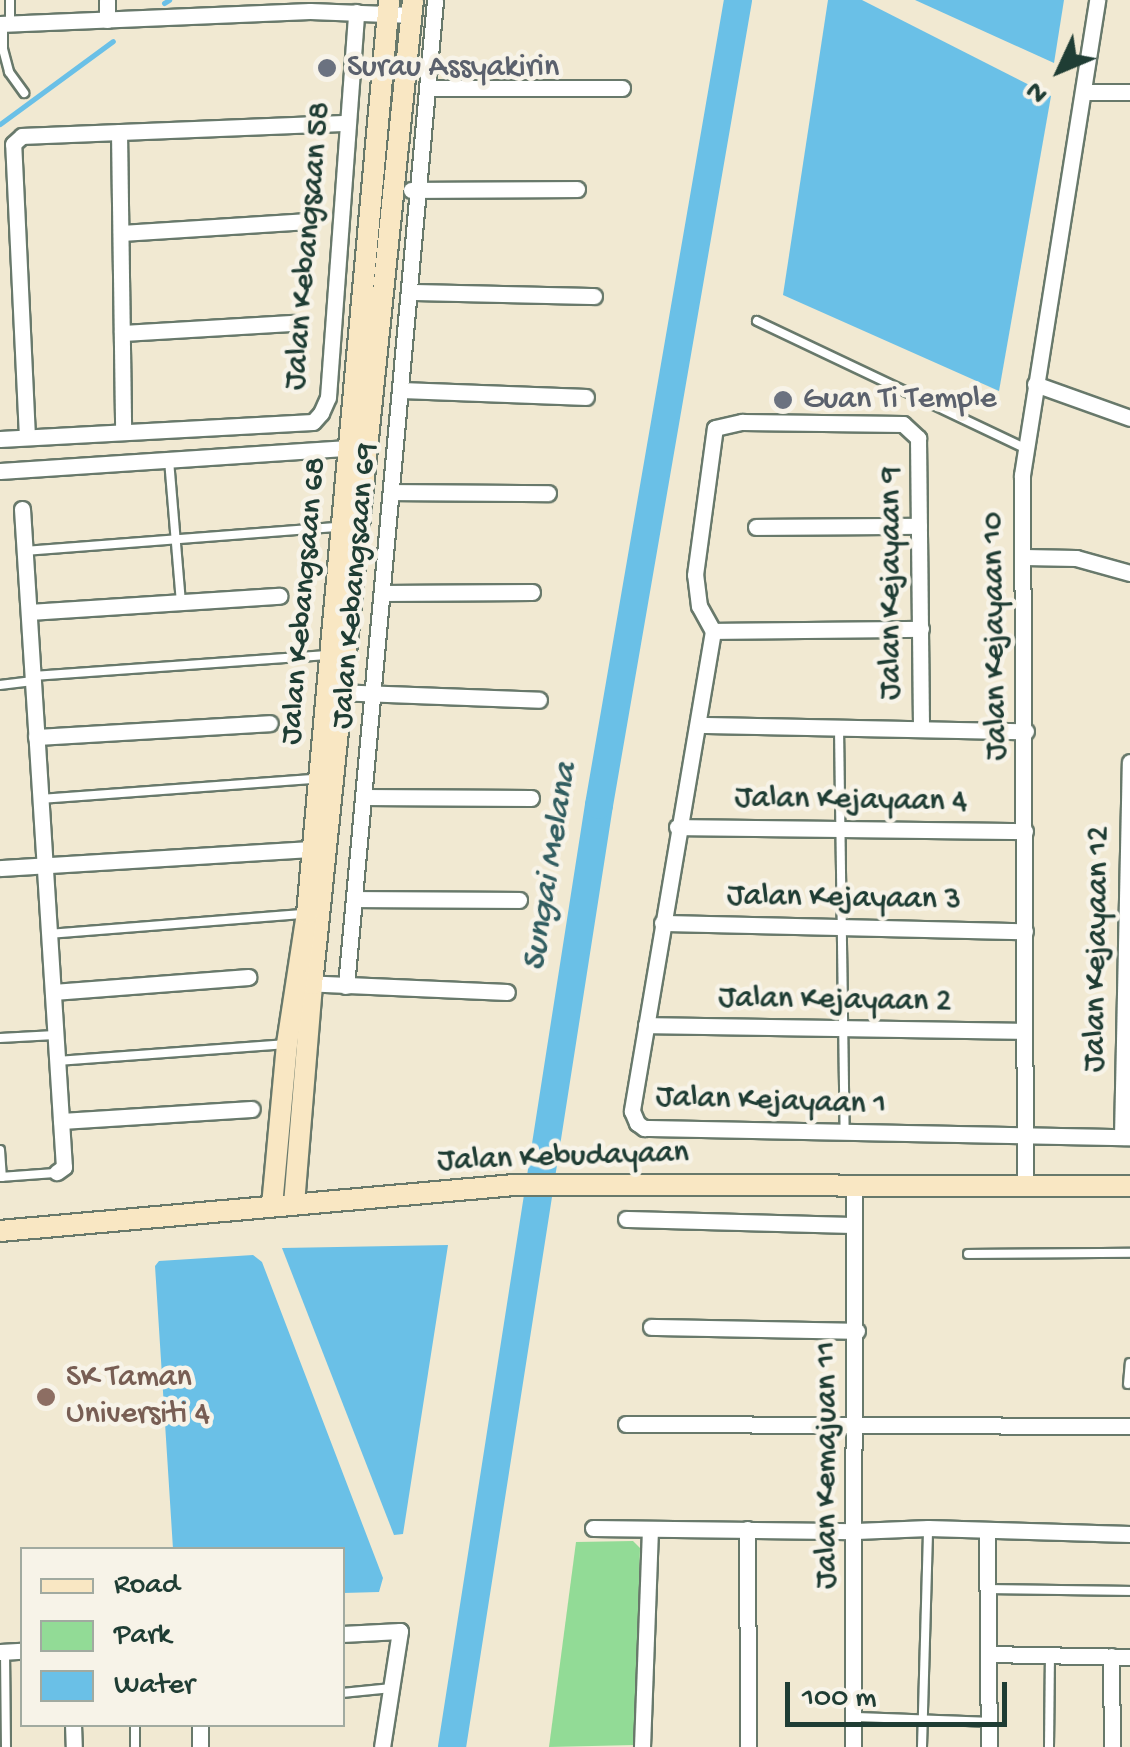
<!DOCTYPE html>
<style>
body{margin:0}
#map{position:relative;width:1130px;height:1747px;overflow:hidden;background:#f1e9d2;font-family:"Gochi Hand",sans-serif}
div>[style]{position:absolute}
[style*='--x']{left:calc(var(--x)*1px);top:calc(var(--y)*1px);width:calc(var(--w)*1px);rotate:calc(var(--a)*1deg)}
.green>*{inset:0;background:#92db96}
.water>*{inset:0;background:#6ac0e7}
.stream>*{height:5px;margin:-2.5px;padding:0 2.5px;transform-origin:2.5px;border-radius:2.5px;background:#6ac0e7}
.river>*{height:28px;margin:-14px;padding:0 14px;transform-origin:14px;border-radius:14px;background:#6ac0e7}
.roads{filter:drop-shadow(2px 0 #68796b) drop-shadow(-2px 0 #68796b) drop-shadow(0 2px #68796b) drop-shadow(0 -2px #68796b)}
.lane>*{height:8px;margin:-4px;padding:0 4px;transform-origin:4px;border-radius:4px;background:#fff}
.street>*{height:15px;margin:-7.5px;padding:0 7.5px;transform-origin:7.5px;border-radius:7.5px;background:#fff}
.secondary>*{height:20px;margin:-10px;padding:0 10px;transform-origin:10px;border-radius:10px;background:#f9e7c3}
.dots>*{width:28px;height:28px;translate:-50% -50%;box-sizing:border-box;border:5px solid #f7f3e8;border-radius:50%}
span{translate:-50% -50%;white-space:nowrap;text-align:center;line-height:1.15;-webkit-text-stroke:9px #f7f3e8;paint-order:stroke}
.worship-label{font-size:32px;color:#5b616d}
.left{translate:0 -50%;text-align:left}
.street-label{font-size:32px;color:#1f3d34}
.education-label{font-size:32px;color:#785e54}
.water-label{font-size:35px;color:#325e61;font-style:italic}
.legend{position:absolute;left:20px;top:1547px;width:325px;height:180px;box-sizing:border-box;background:#f7f3e8;border:2px solid #a1aaa0;margin:0;padding:12px 18px;list-style:none;font-size:30px;color:#1f3d34}
.legend li{display:flex;align-items:center;gap:20px;height:50px}
.legend b{width:50px;border:2px solid #a1aaa0}
.north{position:absolute;left:1010px;top:20px;width:100px;height:100px;-webkit-text-stroke:8px #f7f3e8;paint-order:stroke;rotate:226deg;font-size:28px;font-weight:700;line-height:40px;text-align:center;color:#1f3d34}
.north::after{content:'';display:block;margin:auto;width:35px;height:45px;background:#1f3d34;clip-path:polygon(50% 0,100% 100%,50% 72%,0 100%)}
.scale{position:absolute;left:785px;top:1682px;width:222px;height:45px;box-sizing:border-box;border:5px solid #1f3d34;border-top:0;padding-left:12px;font-size:30px;line-height:35px;white-space:nowrap;color:#1f3d34;-webkit-text-stroke:8px #f7f3e8;paint-order:stroke}
</style>
<div id="map">
<div class="green">
<div style="clip-path:polygon(633px 1541px,640px 1548px,635px 1745px,549px 1747px,576px 1542px)"></div>
</div>
<div class="water">
<div style="clip-path:polygon(828px 0,862px 0,1051px 96px,999px 391px,783px 295px)"></div>
<div style="clip-path:polygon(915px 0,1064px 0,1054px 63px)"></div>
<div style="clip-path:polygon(448px 1245px,403px 1534px,394px 1535px,282px 1248px)"></div>
<div style="clip-path:polygon(253px 1255px,262px 1262px,383px 1578px,379px 1592px,343px 1593px,342px 1550px,173px 1549px,155px 1266px,159px 1261px)"></div>
</div>
<div class="stream">
<div style="--x:164;--y:3;--w:6;--a:-31"></div>
<div style="--x:0;--y:124;--w:140;--a:-36.3"></div>
</div>
<div class="river">
<div style="--x:452;--y:1747;--w:953;--a:-81.13"></div>
<div style="--x:599;--y:805;--w:817;--a:-80.2"></div>
</div>
<div class="roads">
<div class="lane">
<div style="--x:10;--y:0;--w:24;--a:90"></div>
<div style="--x:3;--y:24;--w:25;--a:90"></div>
<div style="--x:3;--y:49;--w:24;--a:75"></div>
<div style="--x:9;--y:72;--w:26;--a:54"></div>
<div style="--x:757;--y:321;--w:297;--a:25.4"></div>
<div style="--x:169;--y:460;--w:143;--a:85.2"></div>
<div style="--x:25;--y:551;--w:314;--a:-4.4"></div>
<div style="--x:33;--y:676;--w:295;--a:-4.1"></div>
<div style="--x:0;--y:685;--w:33;--a:-7"></div>
<div style="--x:839;--y:728;--w:405;--a:89.2"></div>
<div style="--x:40;--y:799;--w:276;--a:-4.2"></div>
<div style="--x:49;--y:934;--w:256;--a:-4.5"></div>
<div style="--x:0;--y:1038;--w:55;--a:-3.1"></div>
<div style="--x:57;--y:1061;--w:231;--a:-4.2"></div>
<div style="--x:0;--y:1150;--w:27;--a:86"></div>
<div style="--x:0;--y:1177;--w:55;--a:-4.2"></div>
<div style="--x:968;--y:1254;--w:162;--a:-0.4"></div>
<div style="--x:1128;--y:1384;--w:21;--a:-85"></div>
<div style="--x:990;--y:1589;--w:140;--a:0.8"></div>
<div style="--x:5;--y:1652;--w:95;--a:89.4"></div>
<div style="--x:342;--y:1693;--w:50;--a:-5.7"></div>
<div style="--x:854;--y:1717;--w:135;--a:2.1"></div>
<div style="--x:135;--y:1724;--w:23;--a:90"></div>
<div style="--x:922;--y:1747;--w:219;--a:-88.4"></div>
<div style="--x:1049;--y:1747;--w:90;--a:-89.4"></div>
</div>
<div class="street">
<div style="--x:107;--y:20;--w:20;--a:-90"></div>
<div style="--x:0;--y:24;--w:310;--a:-2.4"></div>
<div style="--x:310;--y:11;--w:102;--a:2.2"></div>
<div style="--x:429;--y:88;--w:193;--a:0"></div>
<div style="--x:1083;--y:92;--w:47;--a:0"></div>
<div style="--x:119;--y:132;--w:299;--a:89.2"></div>
<div style="--x:411;--y:190;--w:166;--a:-0.3"></div>
<div style="--x:121;--y:233;--w:184;--a:-3.7"></div>
<div style="--x:411;--y:292;--w:183;--a:1.3"></div>
<div style="--x:122;--y:333;--w:170;--a:-3.4"></div>
<div style="--x:1035;--y:384;--w:101;--a:19.7"></div>
<div style="--x:402;--y:390;--w:184;--a:2.2"></div>
<div style="--x:27;--y:437;--w:293;--a:-92.7"></div>
<div style="--x:13;--y:144;--w:12;--a:-42"></div>
<div style="--x:22;--y:136;--w:326;--a:-2.3"></div>
<div style="--x:0;--y:439;--w:313;--a:-3.1"></div>
<div style="--x:313;--y:422;--w:12;--a:-48"></div>
<div style="--x:321;--y:413;--w:17;--a:-66"></div>
<div style="--x:328;--y:397;--w:386;--a:-85.8"></div>
<div style="--x:0;--y:471;--w:360;--a:-3.8"></div>
<div style="--x:392;--y:492;--w:156;--a:0.4"></div>
<div style="--x:22;--y:509;--w:659;--a:86.35"></div>
<div style="--x:64;--y:1167;--w:9;--a:144"></div>
<div style="--x:756;--y:527;--w:163;--a:-0.4"></div>
<div style="--x:1024;--y:557;--w:52;--a:1.1"></div>
<div style="--x:1076;--y:558;--w:56;--a:15.5"></div>
<div style="--x:383;--y:593;--w:149;--a:-0.4"></div>
<div style="--x:29;--y:612;--w:251;--a:-3.7"></div>
<div style="--x:713;--y:631;--w:487;--a:99.6"></div>
<div style="--x:632;--y:1111;--w:13;--a:67"></div>
<div style="--x:637;--y:1123;--w:9;--a:36"></div>
<div style="--x:644;--y:1128;--w:486;--a:1.1"></div>
<div style="--x:713;--y:631;--w:29;--a:-119"></div>
<div style="--x:699;--y:606;--w:31;--a:-97"></div>
<div style="--x:695;--y:575;--w:148;--a:-82.3"></div>
<div style="--x:715;--y:428;--w:28;--a:-13"></div>
<div style="--x:742;--y:422;--w:161;--a:0.7"></div>
<div style="--x:903;--y:424;--w:21;--a:43"></div>
<div style="--x:918;--y:438;--w:290;--a:89.4"></div>
<div style="--x:713;--y:631;--w:208;--a:-0.6"></div>
<div style="--x:335;--y:692;--w:204;--a:2.2"></div>
<div style="--x:701;--y:725;--w:325;--a:1.1"></div>
<div style="--x:36;--y:737;--w:234;--a:-3.4"></div>
<div style="--x:363;--y:797;--w:168;--a:0.3"></div>
<div style="--x:677;--y:827;--w:348;--a:0.7"></div>
<div style="--x:0;--y:868;--w:324;--a:-3.5"></div>
<div style="--x:354;--y:899;--w:165;--a:0.3"></div>
<div style="--x:662;--y:923;--w:363;--a:1.3"></div>
<div style="--x:302;--y:983;--w:205;--a:2.5"></div>
<div style="--x:346;--y:986;--w:990;--a:-84.84"></div>
<div style="--x:53;--y:992;--w:196;--a:-4.4"></div>
<div style="--x:646;--y:1025;--w:378;--a:0.9"></div>
<div style="--x:61;--y:1121;--w:191;--a:-3.6"></div>
<div style="--x:1122;--y:1137;--w:375;--a:-88.8"></div>
<div style="--x:1025;--y:1185;--w:710;--a:-90.24"></div>
<div style="--x:1022;--y:475;--w:481;--a:-81"></div>
<div style="--x:626;--y:1219;--w:228;--a:1.5"></div>
<div style="--x:651;--y:1327;--w:206;--a:1.1"></div>
<div style="--x:626;--y:1424;--w:504;--a:0.23"></div>
<div style="--x:593;--y:1528;--w:263;--a:0.7"></div>
<div style="--x:856;--y:1531;--w:72;--a:-2.4"></div>
<div style="--x:928;--y:1528;--w:202;--a:1.7"></div>
<div style="--x:747;--y:1529;--w:218;--a:89.7"></div>
<div style="--x:987;--y:1530;--w:217;--a:89.5"></div>
<div style="--x:342;--y:1634;--w:58;--a:-3"></div>
<div style="--x:400;--y:1631;--w:117;--a:98.8"></div>
<div style="--x:0;--y:1652;--w:22;--a:-3"></div>
<div style="--x:988;--y:1654;--w:142;--a:1.2"></div>
<div style="--x:1111;--y:1656;--w:91;--a:89.4"></div>
<div style="--x:73;--y:1724;--w:23;--a:88"></div>
<div style="--x:200;--y:1724;--w:23;--a:90"></div>
<div style="--x:642;--y:1747;--w:218;--a:-87.9"></div>
<div style="--x:853;--y:1747;--w:564;--a:-89.9"></div>
</div>
<div class="secondary">
<div style="--x:294;--y:1204;--w:221;--a:-85.3"></div>
<div style="--x:312;--y:984;--w:989;--a:-84.14"></div>
<div style="--x:272;--y:1206;--w:163;--a:-84.7"></div>
<div style="--x:287;--y:1044;--w:132;--a:-81.3"></div>
<div style="--x:307;--y:914;--w:918;--a:-84.87"></div>
<div style="--x:0;--y:1231;--w:516;--a:-5.11"></div>
<div style="--x:514;--y:1185;--w:616;--a:0.09"></div>
</div>
</div>
<div class="dots">
<div style="left:327px;top:68px;background:#6b7280"></div>
<div style="left:783px;top:400px;background:#6b7280"></div>
<div style="left:46px;top:1397px;background:#8d6e63"></div>
</div>
<div class="worship-label">
<span class="left" style="left:347px;top:68px">Surau Assyakirin</span>
<span class="left" style="left:803px;top:400px">Guan Ti Temple</span>
</div>
<div class="street-label">
<span style="left:309px;top:246px;rotate:-85deg">Jalan Kebangsaan 58</span>
<span style="left:892px;top:583px;rotate:-90deg">Jalan Kejayaan 9</span>
<span style="left:356px;top:586px;rotate:-85deg">Jalan Kebangsaan 69</span>
<span style="left:305px;top:601px;rotate:-85deg">Jalan Kebangsaan 68</span>
<span style="left:996px;top:636px;rotate:-91deg">Jalan Kejayaan 10</span>
<span style="left:851px;top:801px;rotate:1deg">Jalan Kejayaan 4</span>
<span style="left:844px;top:899px;rotate:1deg">Jalan Kejayaan 3</span>
<span style="left:1098px;top:949px;rotate:-89deg">Jalan Kejayaan 12</span>
<span style="left:835px;top:1001px;rotate:1deg">Jalan Kejayaan 2</span>
<span style="left:771px;top:1102px;rotate:2deg">Jalan Kejayaan 1</span>
<span style="left:563px;top:1158px;rotate:-2deg">Jalan Kebudayaan</span>
<span style="left:828px;top:1465px;rotate:-90deg">Jalan Kemajuan 11</span>
</div>
<div class="education-label">
<span class="left" style="left:66px;top:1397px">SK Taman<br>Universiti 4</span>
</div>
<div class="water-label">
<span style="left:552px;top:867px;rotate:-81deg">Sungai Melana</span>
</div>
<ul class="legend">
<li><b style="height:12px;background:#f9e7c3"></b>Road</li>
<li><b style="height:28px;background:#92db96"></b>Park</li>
<li><b style="height:28px;background:#6ac0e7"></b>Water</li>
</ul>
<div class="north">N</div>
<div class="scale">100 m</div>
</div>
